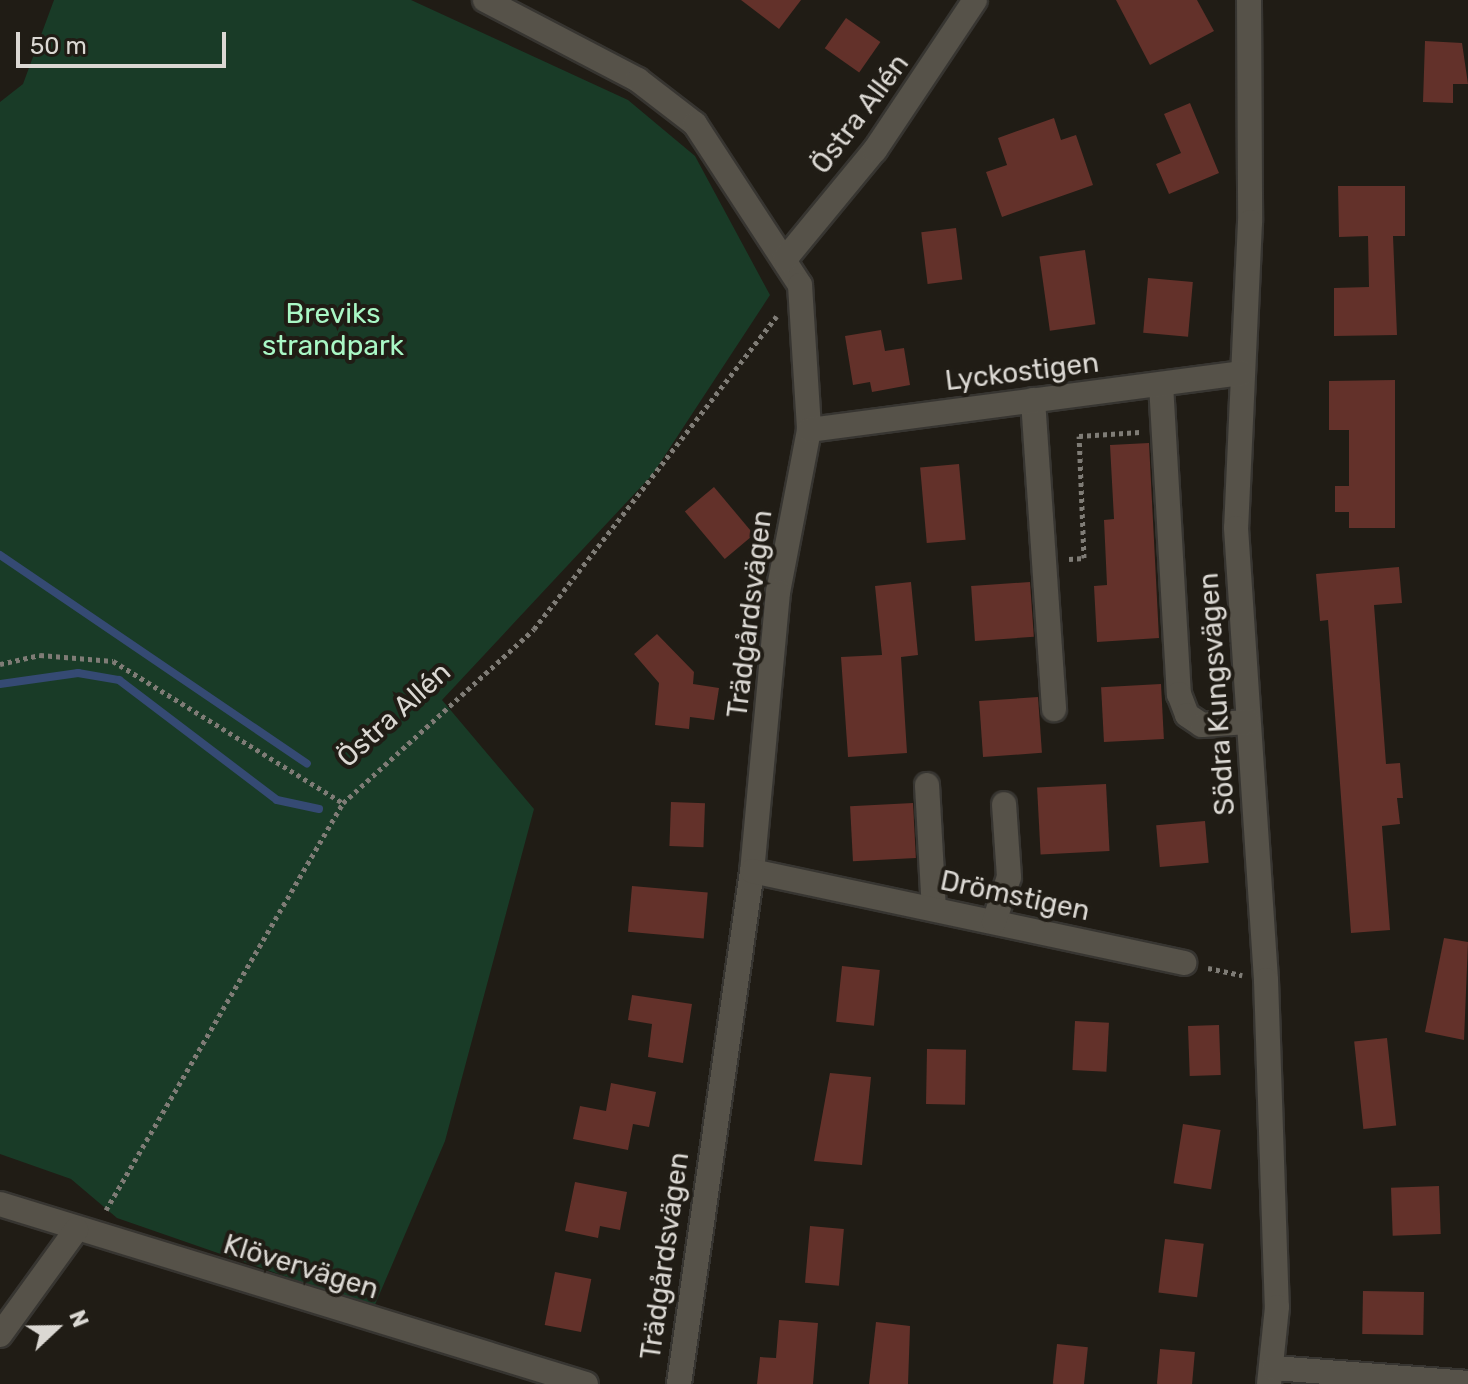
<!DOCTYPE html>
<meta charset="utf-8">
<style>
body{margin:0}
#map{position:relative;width:1468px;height:1384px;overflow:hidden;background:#201c15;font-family:Rubik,sans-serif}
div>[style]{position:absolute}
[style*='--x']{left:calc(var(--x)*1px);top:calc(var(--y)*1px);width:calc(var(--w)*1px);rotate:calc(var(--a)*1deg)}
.green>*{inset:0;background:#193b27}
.stream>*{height:8px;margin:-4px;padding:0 4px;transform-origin:4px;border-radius:4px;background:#354a73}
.building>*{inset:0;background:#63312a;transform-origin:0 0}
.path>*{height:5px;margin-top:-2.5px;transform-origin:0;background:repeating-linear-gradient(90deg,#7f7c76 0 4px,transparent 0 8px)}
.roads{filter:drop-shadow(2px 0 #373531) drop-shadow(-2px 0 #373531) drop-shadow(0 2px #373531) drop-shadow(0 -2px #373531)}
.minor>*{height:24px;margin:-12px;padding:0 12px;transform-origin:12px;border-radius:12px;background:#565249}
span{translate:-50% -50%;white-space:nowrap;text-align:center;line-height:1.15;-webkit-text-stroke:8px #201c15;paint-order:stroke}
.street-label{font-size:28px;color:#dbd8d3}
.park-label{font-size:28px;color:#a9f7c5}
.north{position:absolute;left:16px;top:1288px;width:80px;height:80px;-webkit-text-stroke:6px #201c15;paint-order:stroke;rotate:68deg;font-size:22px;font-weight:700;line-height:32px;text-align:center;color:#dbd8d3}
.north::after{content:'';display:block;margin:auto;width:28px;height:36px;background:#dbd8d3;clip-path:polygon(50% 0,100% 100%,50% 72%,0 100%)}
.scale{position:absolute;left:16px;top:32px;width:210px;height:36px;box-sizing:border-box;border:4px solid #dbd8d3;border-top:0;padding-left:10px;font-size:24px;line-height:28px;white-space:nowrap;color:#dbd8d3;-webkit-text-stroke:6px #201c15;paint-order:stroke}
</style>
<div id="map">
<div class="green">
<div style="clip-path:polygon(54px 0,411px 0,628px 100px,695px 156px,770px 295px,652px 475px,442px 700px,534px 809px,445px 1141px,374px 1307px,117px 1218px,71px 1179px,0 1154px,0 102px,23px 84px)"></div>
</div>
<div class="stream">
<div style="--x:0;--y:555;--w:371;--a:34.2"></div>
<div style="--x:0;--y:684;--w:79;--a:-8"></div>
<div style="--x:78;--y:673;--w:42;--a:9.7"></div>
<div style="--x:119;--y:680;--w:198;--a:37.2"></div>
<div style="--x:277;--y:800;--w:43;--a:12.1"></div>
</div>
<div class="building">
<div style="clip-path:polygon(741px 0,801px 0,779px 29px)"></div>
<div style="clip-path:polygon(1116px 0,1197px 0,1214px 31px,1150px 65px)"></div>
<div style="left:846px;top:18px;width:42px;height:37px;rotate:35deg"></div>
<div style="clip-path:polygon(1425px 41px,1462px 43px,1468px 84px,1453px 84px,1453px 103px,1423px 102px)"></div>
<div style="clip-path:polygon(1190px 103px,1219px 173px,1169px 194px,1156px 164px,1181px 153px,1164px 114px)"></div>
<div style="clip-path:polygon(1054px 118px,1061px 140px,1076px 135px,1093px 185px,1002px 217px,986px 172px,1007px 165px,998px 138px)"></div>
<div style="clip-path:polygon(1338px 186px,1405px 186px,1405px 236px,1393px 236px,1397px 335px,1334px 336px,1334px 288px,1369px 287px,1368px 236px,1339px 237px)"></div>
<div style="left:956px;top:228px;width:52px;height:35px;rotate:83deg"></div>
<div style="left:1085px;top:250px;width:75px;height:46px;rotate:82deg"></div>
<div style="left:1148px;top:278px;width:45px;height:55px;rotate:5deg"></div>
<div style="clip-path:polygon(881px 330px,885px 351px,904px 348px,910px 385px,872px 392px,870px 382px,853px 385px,845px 336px)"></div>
<div style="clip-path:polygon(1395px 380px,1395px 528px,1349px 528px,1349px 512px,1335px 512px,1335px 486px,1349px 486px,1349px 430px,1329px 430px,1329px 381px)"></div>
<div style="clip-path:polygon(1149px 443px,1159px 638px,1097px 642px,1094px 586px,1107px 585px,1104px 520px,1114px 519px,1110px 445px)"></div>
<div style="left:959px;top:464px;width:76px;height:39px;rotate:85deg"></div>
<div style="left:714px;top:487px;width:62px;height:38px;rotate:50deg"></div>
<div style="clip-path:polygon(1399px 567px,1402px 603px,1374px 605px,1386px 764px,1400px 763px,1403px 798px,1397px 798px,1400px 824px,1382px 826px,1390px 930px,1351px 933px,1328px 620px,1320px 621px,1316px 574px)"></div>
<div style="clip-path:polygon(911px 582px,918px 655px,901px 657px,907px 753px,848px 757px,841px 657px,882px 655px,875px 586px)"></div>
<div style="left:1030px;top:582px;width:55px;height:59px;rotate:86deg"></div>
<div style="clip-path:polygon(657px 634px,694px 672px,693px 684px,719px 688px,714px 720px,690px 717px,689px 729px,655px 725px,659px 683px,634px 654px)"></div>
<div style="left:1161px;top:684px;width:55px;height:60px;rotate:87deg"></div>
<div style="left:1038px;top:697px;width:56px;height:59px;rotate:86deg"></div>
<div style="left:1106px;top:784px;width:67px;height:69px;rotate:87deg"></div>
<div style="left:671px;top:802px;width:34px;height:44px;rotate:2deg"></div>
<div style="left:913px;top:803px;width:55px;height:63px;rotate:87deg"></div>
<div style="left:1205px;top:821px;width:42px;height:49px;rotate:85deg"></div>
<div style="left:632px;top:886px;width:76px;height:46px;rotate:5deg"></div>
<div style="clip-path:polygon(1444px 938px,1468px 942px,1464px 1040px,1425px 1032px)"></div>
<div style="left:842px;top:966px;width:38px;height:56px;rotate:6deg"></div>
<div style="clip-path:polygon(632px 995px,692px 1004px,683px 1063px,648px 1057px,652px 1024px,628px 1020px)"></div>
<div style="left:1075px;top:1021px;width:34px;height:49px;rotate:3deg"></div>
<div style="left:1219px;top:1025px;width:50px;height:31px;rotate:88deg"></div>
<div style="left:1387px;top:1038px;width:88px;height:33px;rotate:84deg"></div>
<div style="left:927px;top:1049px;width:39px;height:55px;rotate:1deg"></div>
<div style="clip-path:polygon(830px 1073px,871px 1077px,862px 1165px,814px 1161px)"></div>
<div style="clip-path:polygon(611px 1083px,656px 1092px,649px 1127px,633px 1124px,628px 1150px,573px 1139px,580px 1106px,606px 1111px)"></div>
<div style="left:1183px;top:1124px;width:38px;height:60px;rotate:9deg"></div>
<div style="clip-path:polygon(575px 1182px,627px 1192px,620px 1230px,600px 1226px,598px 1238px,565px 1231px)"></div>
<div style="left:1439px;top:1186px;width:48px;height:48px;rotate:88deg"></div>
<div style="left:810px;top:1226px;width:34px;height:57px;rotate:5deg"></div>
<div style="left:1165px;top:1239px;width:39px;height:54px;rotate:7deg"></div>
<div style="left:555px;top:1272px;width:37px;height:54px;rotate:11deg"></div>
<div style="left:1363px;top:1291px;width:61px;height:43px;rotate:1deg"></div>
<div style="clip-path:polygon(779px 1320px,818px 1323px,813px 1384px,757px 1384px,760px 1357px,776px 1358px)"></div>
<div style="clip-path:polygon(876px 1322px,910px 1326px,908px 1384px,869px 1384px)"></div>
<div style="left:1057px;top:1344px;width:31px;height:40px;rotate:6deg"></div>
<div style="left:1160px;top:1349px;width:35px;height:35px;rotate:5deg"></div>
</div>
<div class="path">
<div style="--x:1069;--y:559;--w:15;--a:-4"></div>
<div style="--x:1084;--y:558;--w:122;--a:-92.3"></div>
<div style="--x:1079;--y:436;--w:61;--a:-3.8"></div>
<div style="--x:0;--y:664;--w:41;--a:-12.7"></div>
<div style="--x:40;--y:655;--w:73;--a:4.7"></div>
<div style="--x:113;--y:661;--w:270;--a:31.7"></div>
<div style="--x:1208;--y:968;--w:35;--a:12"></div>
<div style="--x:106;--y:1210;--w:471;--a:-59.8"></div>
<div style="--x:343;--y:803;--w:258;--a:-42.3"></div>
<div style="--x:534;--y:629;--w:396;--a:-52.2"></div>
</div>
<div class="roads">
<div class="minor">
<div style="--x:485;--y:0;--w:173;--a:27.6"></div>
<div style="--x:638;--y:80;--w:72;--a:37.7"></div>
<div style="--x:695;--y:124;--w:192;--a:56.9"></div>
<div style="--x:800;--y:285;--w:145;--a:86.4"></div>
<div style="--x:809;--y:430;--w:165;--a:100.8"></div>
<div style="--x:778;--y:592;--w:280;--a:95.3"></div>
<div style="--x:752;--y:871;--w:518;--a:98.1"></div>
<div style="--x:1249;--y:0;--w:222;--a:89.7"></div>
<div style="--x:1250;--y:222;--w:306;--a:92.6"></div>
<div style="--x:1236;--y:528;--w:453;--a:86.2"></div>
<div style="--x:1266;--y:980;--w:327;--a:88.1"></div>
<div style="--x:1277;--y:1307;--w:77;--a:95.9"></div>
<div style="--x:785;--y:259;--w:141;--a:-50.5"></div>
<div style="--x:875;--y:150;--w:180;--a:-56.3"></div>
<div style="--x:1161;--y:384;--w:311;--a:86.7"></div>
<div style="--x:1179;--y:694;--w:22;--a:69"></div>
<div style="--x:1187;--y:715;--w:18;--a:34"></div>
<div style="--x:1202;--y:725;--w:46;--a:-3.7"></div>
<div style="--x:1033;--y:400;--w:310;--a:86.1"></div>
<div style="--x:809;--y:430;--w:437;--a:-7.5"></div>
<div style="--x:927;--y:785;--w:124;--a:86.8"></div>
<div style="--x:752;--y:871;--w:442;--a:12"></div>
<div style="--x:994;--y:922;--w:47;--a:-71.6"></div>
<div style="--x:1009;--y:877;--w:73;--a:-93.9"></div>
<div style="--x:0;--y:1204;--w:613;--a:17.08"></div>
<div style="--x:0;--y:1335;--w:130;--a:-54.1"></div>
<div style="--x:1274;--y:1368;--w:195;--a:4.4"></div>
</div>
</div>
<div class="street-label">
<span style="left:860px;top:114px;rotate:-53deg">Östra Allén</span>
<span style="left:1022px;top:372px;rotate:-7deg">Lyckostigen</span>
<span style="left:750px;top:614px;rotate:-83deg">Trädgårdsvägen</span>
<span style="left:1217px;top:694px;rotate:-94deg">Södra Kungsvägen</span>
<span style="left:394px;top:715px;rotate:-42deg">Östra Allén</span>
<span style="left:1015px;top:896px;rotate:12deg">Drömstigen</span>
<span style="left:665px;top:1256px;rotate:-82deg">Trädgårdsvägen</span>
<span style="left:301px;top:1267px;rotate:17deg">Klövervägen</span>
</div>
<div class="park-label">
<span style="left:333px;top:330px">Breviks<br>strandpark</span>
</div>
<div class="north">N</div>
<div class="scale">50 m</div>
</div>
